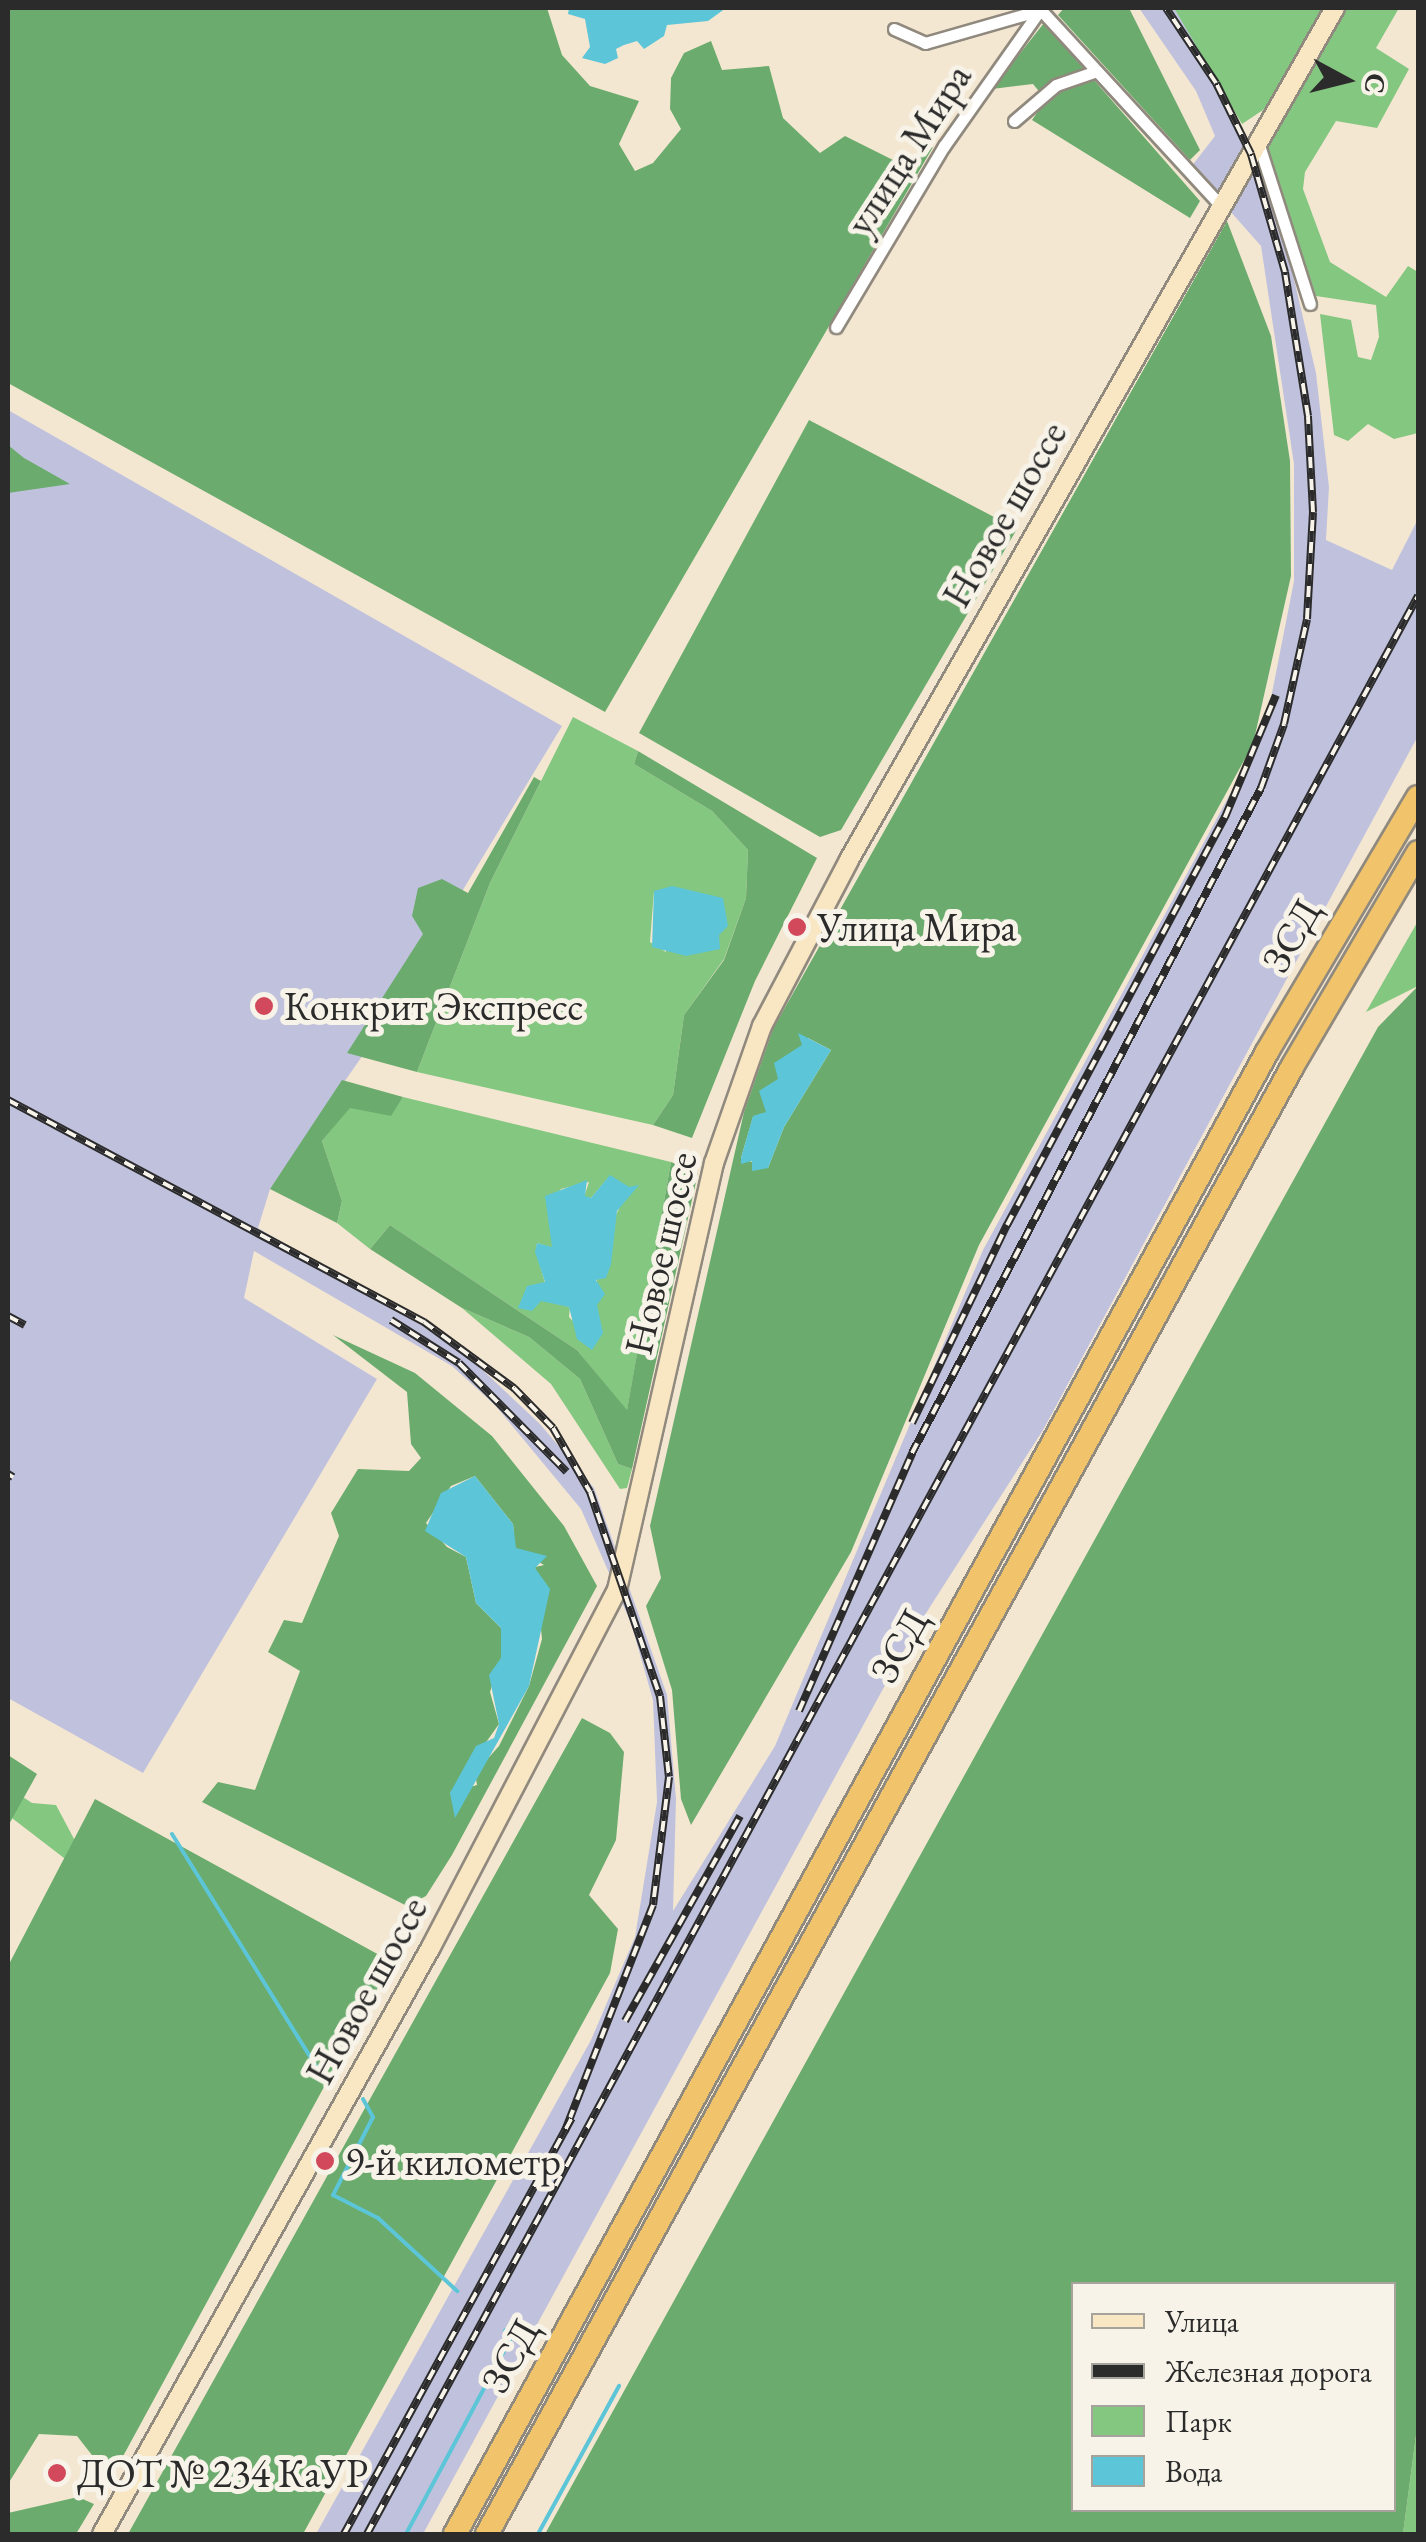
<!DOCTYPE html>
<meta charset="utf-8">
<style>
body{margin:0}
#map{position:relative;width:1426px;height:2542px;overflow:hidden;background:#f4e7d2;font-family:"EB Garamond",serif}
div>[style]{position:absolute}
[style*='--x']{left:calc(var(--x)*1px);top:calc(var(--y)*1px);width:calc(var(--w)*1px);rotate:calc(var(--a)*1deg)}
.industrial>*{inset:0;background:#c0c2dd}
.green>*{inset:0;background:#84c780}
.forest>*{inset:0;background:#6bac6e}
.water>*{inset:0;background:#5cc5d8}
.stream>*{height:4px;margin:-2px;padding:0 2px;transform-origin:2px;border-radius:2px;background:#5cc5d8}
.roads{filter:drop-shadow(2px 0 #90897e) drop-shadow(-2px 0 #90897e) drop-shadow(0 2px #90897e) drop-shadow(0 -2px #90897e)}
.street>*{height:11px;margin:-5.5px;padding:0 5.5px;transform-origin:5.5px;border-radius:5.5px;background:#fff}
.secondary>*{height:18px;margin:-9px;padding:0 9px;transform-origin:9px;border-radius:9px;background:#f9e7c3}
.highway>*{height:22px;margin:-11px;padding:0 11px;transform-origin:11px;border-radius:11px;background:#f1c36a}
.rail>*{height:8px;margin-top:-4px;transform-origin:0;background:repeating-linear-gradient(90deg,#f7f3e8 0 11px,#2b2b2b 0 22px);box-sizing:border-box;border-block:2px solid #2b2b2b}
.dots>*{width:28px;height:28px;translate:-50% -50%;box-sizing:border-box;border:5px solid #f7f3e8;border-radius:50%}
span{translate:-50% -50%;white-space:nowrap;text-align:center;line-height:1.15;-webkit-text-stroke:10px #f7f3e8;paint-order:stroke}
.street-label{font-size:40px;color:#2b2b2b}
.poi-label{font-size:40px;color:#2b2b2b}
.left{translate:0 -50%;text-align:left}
.frame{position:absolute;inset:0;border:10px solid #2b2b2b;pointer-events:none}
.legend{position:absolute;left:1071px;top:2282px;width:325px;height:230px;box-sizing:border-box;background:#f7f3e8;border:2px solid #a5a39c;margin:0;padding:12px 18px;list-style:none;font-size:30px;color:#2b2b2b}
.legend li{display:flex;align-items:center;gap:20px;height:50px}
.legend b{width:50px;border:2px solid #a5a39c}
.north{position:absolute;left:1296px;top:30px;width:100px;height:100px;-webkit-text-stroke:8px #f7f3e8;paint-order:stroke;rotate:97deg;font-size:28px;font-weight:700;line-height:40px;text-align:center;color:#2b2b2b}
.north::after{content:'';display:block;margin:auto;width:35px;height:45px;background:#2b2b2b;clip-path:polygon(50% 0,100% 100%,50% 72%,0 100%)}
</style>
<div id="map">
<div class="industrial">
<div style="clip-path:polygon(1139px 8px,1174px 8px,1218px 77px,1278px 211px,1316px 373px,1329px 487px,1326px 540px,1392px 570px,1418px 519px,1418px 736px,1043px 1430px,914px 1632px,423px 2534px,316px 2534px,591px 2040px,635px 1937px,657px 1802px,653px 1700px,631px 1623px,581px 1509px,495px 1405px,452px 1366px,254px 1251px,244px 1298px,377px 1379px,143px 1773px,8px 1698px,8px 410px,562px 726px,365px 1052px,270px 1189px,258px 1228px,458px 1347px,540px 1424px,594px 1488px,667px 1695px,676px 1799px,673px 1911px,775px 1746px,983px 1250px,1255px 748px,1272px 693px,1294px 581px,1294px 464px,1261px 246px,1191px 167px,1215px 136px,1196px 91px)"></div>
</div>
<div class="green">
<div style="clip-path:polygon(1174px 8px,1324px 8px,1266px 108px,1242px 124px)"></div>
<div style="clip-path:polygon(1346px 8px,1399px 8px,1376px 48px,1409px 69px,1377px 128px,1336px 121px,1305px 172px,1303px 189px,1330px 262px,1386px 297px,1408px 266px,1418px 272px,1418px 433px,1394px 439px,1368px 424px,1348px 441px,1334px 435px,1320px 314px,1351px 320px,1358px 357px,1371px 360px,1379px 337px,1376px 305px,1316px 296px,1267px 147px)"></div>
<div style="clip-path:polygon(evenodd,573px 717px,638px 751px,634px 764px,712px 811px,748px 850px,746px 898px,724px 959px,684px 1015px,673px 1095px,653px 1125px,417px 1072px,490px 883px,573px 717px,654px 891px,669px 892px,666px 952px,650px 942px,654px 891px)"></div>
<div style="clip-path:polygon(1418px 921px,1418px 986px,1366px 1012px)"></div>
<div style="clip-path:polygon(evenodd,403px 1097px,671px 1162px,627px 1411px,577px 1350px,390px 1225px,370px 1249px,337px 1223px,342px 1201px,322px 1141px,350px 1107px,390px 1115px,403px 1097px,607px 1179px,629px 1188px,613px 1221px,606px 1270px,597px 1280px,592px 1341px,569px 1317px,570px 1307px,528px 1294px,545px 1283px,536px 1252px,537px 1243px,553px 1248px,549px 1205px,561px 1189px,589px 1182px,584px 1197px,591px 1198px,607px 1179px)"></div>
<div style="clip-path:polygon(462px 1308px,529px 1337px,580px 1379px,618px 1464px,632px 1469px,627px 1488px,620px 1489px,551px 1384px)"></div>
<div style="clip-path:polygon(8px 1787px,32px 1803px,56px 1805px,90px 1869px,79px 1887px,64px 1858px,8px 1815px)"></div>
<div style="clip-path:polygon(1418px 2420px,1418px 2534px,1403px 2534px)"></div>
</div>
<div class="forest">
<div style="clip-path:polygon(8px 8px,547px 8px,562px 55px,590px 86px,639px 101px,619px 144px,635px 171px,653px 163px,681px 129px,670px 109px,671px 78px,684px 53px,711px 41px,722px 70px,769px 66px,783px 118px,820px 153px,845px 136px,899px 163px,933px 147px,605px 712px,8px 383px)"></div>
<div style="clip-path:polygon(1064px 8px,1129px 8px,1200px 150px,1190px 160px,1058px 15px)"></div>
<div style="clip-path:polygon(1044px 23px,1200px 201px,1190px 218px,1032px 120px,1046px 100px,1033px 84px,992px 89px)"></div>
<div style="clip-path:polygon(evenodd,1227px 221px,1271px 336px,1290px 461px,1291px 576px,1253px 744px,979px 1245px,851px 1552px,691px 1825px,681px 1799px,672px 1690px,646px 1606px,661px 1578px,650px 1526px,744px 1112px,773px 1029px,1227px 221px,808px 1038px,831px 1050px,784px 1127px,768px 1168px,741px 1158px,753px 1117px,766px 1113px,778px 1079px,808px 1038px)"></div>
<div style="clip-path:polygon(809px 420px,1017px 529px,841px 830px,820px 837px,639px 733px)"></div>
<div style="clip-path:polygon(8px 445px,24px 458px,70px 484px,8px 493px)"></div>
<div style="clip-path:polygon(638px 751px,817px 858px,755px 981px,692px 1138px,653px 1125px,673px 1095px,684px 1015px,724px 960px,746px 898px,748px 850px,712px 811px,634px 764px)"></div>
<div style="clip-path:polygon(534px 777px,541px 781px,490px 883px,417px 1072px,347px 1053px,423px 934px,412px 916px,418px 888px,442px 879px,468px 893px)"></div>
<div style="clip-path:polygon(evenodd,1418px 986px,1418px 2420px,1403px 2534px,545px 2534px,1378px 1027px,1418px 986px,1074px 2284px,1394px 2284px,1394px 2510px,1074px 2510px,1074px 2284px)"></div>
<div style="clip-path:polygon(342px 1080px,403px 1097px,391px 1116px,350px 1108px,322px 1141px,342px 1201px,337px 1223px,270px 1189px)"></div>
<div style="clip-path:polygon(671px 1162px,698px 1173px,632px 1469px,618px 1464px,580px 1379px,529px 1337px,462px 1308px,370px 1249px,390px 1225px,577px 1350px,627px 1410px)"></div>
<div style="clip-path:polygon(evenodd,333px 1335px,415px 1373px,492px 1436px,564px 1526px,597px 1586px,452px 1855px,426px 1896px,407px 1906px,202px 1802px,218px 1782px,255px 1790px,300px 1671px,268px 1652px,284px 1620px,302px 1623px,339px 1536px,331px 1513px,358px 1469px,409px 1471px,421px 1458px,411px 1444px,407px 1392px,333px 1335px,475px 1476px,513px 1524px,515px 1548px,544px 1565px,535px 1567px,542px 1639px,529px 1686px,499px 1746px,475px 1773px,477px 1785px,450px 1793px,499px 1724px,490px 1692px,501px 1658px,501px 1628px,476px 1603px,466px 1557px,447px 1547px,426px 1523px,451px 1486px,475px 1476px)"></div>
<div style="clip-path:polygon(582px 1718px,610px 1733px,624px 1752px,616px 1840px,589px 1895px,618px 1929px,610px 1973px,303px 2534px,128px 2534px)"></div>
<div style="clip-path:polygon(8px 1755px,37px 1774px,8px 1826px)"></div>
<div style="clip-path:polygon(95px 1799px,392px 1962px,115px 2471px,106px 2473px,77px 2436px,39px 2434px,8px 2484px,8px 1966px)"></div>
<div style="clip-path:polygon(78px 2497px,94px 2504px,76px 2534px,8px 2534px,8px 2513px)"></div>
</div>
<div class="water">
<div style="clip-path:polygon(569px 8px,726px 8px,708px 21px,667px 25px,664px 36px,644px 49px,637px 41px,624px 45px,616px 49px,618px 58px,605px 64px,582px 58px,590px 47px,585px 19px,568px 14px)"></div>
<div style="clip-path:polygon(672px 886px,723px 898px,728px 926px,719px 935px,720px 949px,686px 956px,652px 947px,654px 891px)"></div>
<div style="clip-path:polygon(798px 1033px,831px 1050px,784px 1127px,768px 1168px,752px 1171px,752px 1161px,741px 1164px,741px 1158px,753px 1116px,766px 1112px,759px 1091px,778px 1079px,774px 1063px,802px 1045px)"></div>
<div style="clip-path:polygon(610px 1175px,629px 1187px,639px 1185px,617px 1211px,611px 1264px,606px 1278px,596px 1280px,605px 1294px,597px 1305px,603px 1333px,592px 1350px,577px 1339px,569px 1307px,541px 1301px,532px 1311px,518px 1308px,527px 1286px,545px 1282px,535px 1252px,537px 1243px,552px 1247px,545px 1196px,587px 1180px,585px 1196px,591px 1198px)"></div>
<div style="clip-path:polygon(475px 1476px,513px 1524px,516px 1548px,547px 1556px,535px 1568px,550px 1589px,529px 1686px,455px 1818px,450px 1793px,476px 1746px,494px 1738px,499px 1724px,489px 1675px,501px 1658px,501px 1628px,476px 1603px,466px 1557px,425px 1531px,441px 1493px)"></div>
</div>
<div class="stream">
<div style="--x:172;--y:1834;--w:282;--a:58.2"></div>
<div style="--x:321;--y:2074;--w:15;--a:23"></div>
<div style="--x:363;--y:2099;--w:21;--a:61"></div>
<div style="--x:373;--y:2117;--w:88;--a:117.1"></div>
<div style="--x:333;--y:2195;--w:51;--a:27.1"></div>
<div style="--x:378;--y:2218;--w:108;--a:42.7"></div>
<div style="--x:406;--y:2534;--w:225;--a:-61.8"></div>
<div style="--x:512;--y:2336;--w:9;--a:-139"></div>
<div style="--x:538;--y:2534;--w:169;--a:-61.3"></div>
</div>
<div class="roads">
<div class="street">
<div style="--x:1039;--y:8;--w:268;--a:47.4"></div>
<div style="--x:894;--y:29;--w:34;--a:24"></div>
<div style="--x:925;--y:43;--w:120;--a:-16"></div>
<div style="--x:1014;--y:121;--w:55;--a:-40.6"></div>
<div style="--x:1056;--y:85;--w:43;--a:-18.9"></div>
<div style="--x:1258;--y:142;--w:170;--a:72.2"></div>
<div style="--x:836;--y:327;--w:211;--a:-59.2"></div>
<div style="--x:944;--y:146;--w:166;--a:-54.8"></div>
</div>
<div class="secondary">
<div style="--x:102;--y:2534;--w:673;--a:-60.73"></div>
<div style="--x:431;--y:1947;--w:403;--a:-62.5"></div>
<div style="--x:617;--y:1590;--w:438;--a:-77.2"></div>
<div style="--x:714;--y:1163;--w:145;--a:-70.7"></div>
<div style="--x:762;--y:1026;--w:187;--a:-62.3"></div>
<div style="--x:849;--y:860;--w:981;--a:-60.3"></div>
</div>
<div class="highway">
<div style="--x:455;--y:2534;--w:1690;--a:-61.28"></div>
<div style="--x:1267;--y:1052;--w:296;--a:-59.4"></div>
<div style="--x:487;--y:2534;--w:1673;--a:-61.24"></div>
<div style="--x:1292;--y:1067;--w:249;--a:-59.6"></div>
</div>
</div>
<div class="rail">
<div style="--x:8;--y:1100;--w:472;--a:28.1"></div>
<div style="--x:424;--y:1322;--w:112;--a:36.3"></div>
<div style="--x:514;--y:1388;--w:56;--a:45.7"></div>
<div style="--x:553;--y:1428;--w:74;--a:60"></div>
<div style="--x:590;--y:1492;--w:216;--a:71.1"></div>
<div style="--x:660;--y:1696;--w:81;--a:83.7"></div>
<div style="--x:669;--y:1777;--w:129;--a:97.1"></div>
<div style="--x:653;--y:1905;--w:243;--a:111.3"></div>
<div style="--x:8;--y:1316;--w:19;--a:28"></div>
<div style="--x:391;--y:1320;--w:80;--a:32.3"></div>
<div style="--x:459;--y:1363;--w:153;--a:45.3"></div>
<div style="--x:912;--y:1423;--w:220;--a:-64.4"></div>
<div style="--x:1007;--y:1225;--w:463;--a:-61.9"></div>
<div style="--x:1225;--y:817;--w:132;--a:-67.3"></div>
<div style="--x:8;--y:1474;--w:6;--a:31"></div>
<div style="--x:799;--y:1711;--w:282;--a:-66.3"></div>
<div style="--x:912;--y:1453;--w:751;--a:-62.31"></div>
<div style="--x:1261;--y:788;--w:68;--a:-70.2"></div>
<div style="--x:1284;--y:724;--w:107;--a:-77.6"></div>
<div style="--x:1307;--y:619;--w:107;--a:-86.8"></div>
<div style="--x:1313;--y:512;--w:96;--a:-93"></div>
<div style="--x:1308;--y:416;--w:146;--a:-99.1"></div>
<div style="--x:1285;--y:272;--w:123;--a:-106.1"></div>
<div style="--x:1251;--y:154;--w:79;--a:-116.2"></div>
<div style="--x:1216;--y:83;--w:90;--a:-123.7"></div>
<div style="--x:625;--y:2021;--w:235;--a:-60.7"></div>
<div style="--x:344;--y:2534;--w:474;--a:-61.3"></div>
<div style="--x:367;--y:2534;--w:2205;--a:-61.53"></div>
</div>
<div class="dots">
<div style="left:797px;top:927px;background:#d1495b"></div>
<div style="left:264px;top:1006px;background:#d1495b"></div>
<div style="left:325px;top:2161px;background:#d1495b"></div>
<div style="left:57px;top:2473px;background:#d1495b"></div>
</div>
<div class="street-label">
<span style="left:908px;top:149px;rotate:-57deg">улица Мира</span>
<span style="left:1004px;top:514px;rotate:-60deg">Новое шоссе</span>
<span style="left:1291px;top:935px;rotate:-60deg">ЗСД</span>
<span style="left:660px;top:1253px;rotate:-77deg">Новое шоссе</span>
<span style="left:899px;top:1645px;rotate:-61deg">ЗСД</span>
<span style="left:366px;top:1990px;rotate:-61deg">Новое шоссе</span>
<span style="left:510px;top:2355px;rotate:-61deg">ЗСД</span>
</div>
<div class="poi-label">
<span class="left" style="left:817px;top:927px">Улица Мира</span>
<span class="left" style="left:284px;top:1006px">Конкрит Экспресс</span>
<span class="left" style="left:345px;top:2161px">9-й километр</span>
<span class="left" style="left:77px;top:2473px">ДОТ № 234 КаУР</span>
</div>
<div class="frame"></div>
<ul class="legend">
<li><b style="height:12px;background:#f9e7c3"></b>Улица</li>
<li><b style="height:12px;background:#2b2b2b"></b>Железная дорога</li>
<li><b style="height:28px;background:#84c780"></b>Парк</li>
<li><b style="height:28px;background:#5cc5d8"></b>Вода</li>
</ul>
<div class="north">С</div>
</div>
